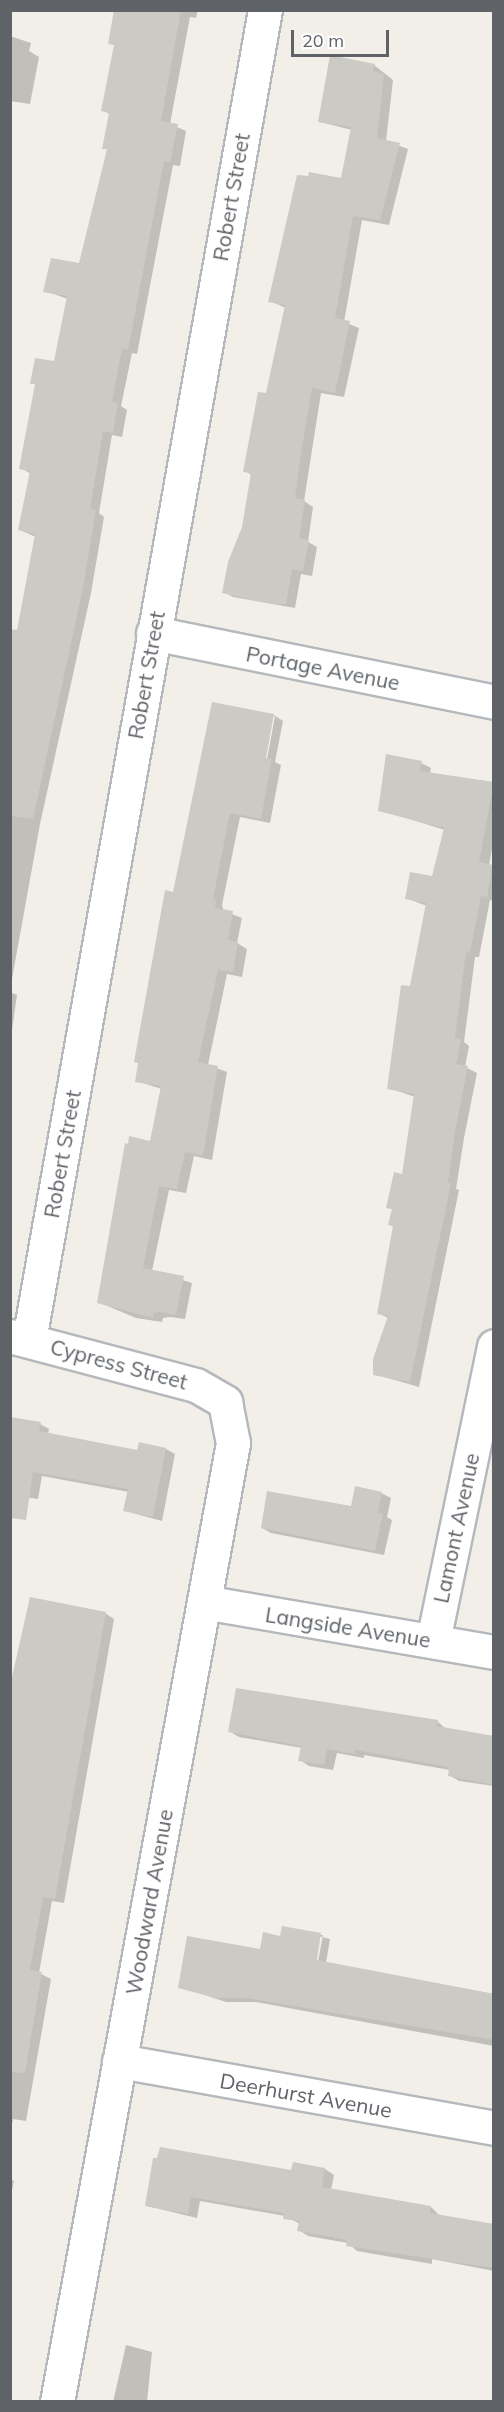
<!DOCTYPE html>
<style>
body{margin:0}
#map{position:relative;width:504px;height:2412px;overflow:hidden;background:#f1efe8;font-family:Mulish,sans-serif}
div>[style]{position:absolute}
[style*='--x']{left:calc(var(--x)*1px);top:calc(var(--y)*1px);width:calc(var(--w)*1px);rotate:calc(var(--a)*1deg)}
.shadow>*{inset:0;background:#0003}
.building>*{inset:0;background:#cccac5}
.roads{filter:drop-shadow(2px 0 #b5b8bc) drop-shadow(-2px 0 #b5b8bc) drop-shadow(0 2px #b5b8bc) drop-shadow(0 -2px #b5b8bc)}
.minor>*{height:33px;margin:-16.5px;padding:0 16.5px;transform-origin:16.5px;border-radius:16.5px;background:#fff}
span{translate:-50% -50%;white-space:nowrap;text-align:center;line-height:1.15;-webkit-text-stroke:4.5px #fff;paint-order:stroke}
.street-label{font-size:21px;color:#5f6368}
.frame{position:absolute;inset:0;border:12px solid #5f6368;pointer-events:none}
.scale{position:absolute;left:291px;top:30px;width:98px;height:27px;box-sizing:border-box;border:3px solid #5f6368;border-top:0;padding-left:8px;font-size:18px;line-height:21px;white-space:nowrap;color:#5f6368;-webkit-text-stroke:4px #fff;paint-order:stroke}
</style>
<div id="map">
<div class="shadow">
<div style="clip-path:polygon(129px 10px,198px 10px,196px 18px,190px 17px,170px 124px,186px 131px,180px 166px,173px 165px,137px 354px,132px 353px,121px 406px,127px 410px,122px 437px,112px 435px,99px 513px,104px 517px,91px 593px,40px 824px,10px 990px,10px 633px,18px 632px,36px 537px,20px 530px,31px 474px,21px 468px,37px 385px,32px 383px,55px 363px,68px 299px,45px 291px,80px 265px,108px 150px,104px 148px,111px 115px,103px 110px)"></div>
<div style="clip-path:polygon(10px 36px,31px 43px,29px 51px,39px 57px,30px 104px,10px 101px)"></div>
<div style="clip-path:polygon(374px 65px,393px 80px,386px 141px,408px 149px,389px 225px,362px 220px,344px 322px,359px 328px,344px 397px,321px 393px,304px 501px,313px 507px,308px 542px,317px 547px,312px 576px,301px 574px,295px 608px,233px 597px,224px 592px,243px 527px,252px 475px,245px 471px,268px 395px,286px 308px,270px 301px,343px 180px,352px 130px,320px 122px)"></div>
<div style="clip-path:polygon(evenodd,213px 704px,274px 715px,283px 721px,275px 762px,281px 765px,270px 823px,240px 817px,222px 905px,224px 911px,242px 918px,237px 943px,247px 949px,242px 977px,227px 974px,208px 1065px,227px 1072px,212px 1160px,194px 1156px,186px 1193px,169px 1190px,152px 1271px,192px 1283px,185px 1319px,170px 1317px,163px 1318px,162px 1322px,136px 1318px,98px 1302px,126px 1145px,129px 1145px,131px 1138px,151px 1143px,162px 1089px,136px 1081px,139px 1063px,135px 1061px,166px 892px,175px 893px,213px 704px,272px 716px,275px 716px,266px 765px,264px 765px,272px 716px)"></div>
<div style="clip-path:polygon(421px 763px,431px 768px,430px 774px,494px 783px,494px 839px,489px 865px,494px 867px,494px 901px,490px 900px,479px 957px,475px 957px,464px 1042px,469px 1046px,465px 1067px,477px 1073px,464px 1138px,456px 1189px,459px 1190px,419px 1387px,374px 1374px,388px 1318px,378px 1313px,394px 1226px,393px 1210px,388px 1207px,403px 1175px,415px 1097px,389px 1088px,427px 906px,406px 898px,433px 878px,445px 830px,380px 810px)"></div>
<div style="clip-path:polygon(10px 992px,17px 995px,10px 1044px)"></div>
<div style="clip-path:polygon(40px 1424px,49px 1429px,48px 1435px,138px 1452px,166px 1449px,175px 1454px,162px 1521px,125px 1511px,129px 1492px,42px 1476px,38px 1499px,10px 1495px)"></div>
<div style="clip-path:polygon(381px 1493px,391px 1498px,387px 1517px,392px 1520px,384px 1555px,271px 1533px,262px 1528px,353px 1508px)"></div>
<div style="clip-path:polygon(105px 1613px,114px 1619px,64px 1903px,52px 1901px,39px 1973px,51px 1979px,26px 2121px,13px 2119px,10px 2135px,10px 1692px)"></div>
<div style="clip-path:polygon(437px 1721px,446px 1729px,494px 1738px,494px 1786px,459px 1781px,449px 1775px,450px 1770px,364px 1755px,364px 1758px,337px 1753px,333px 1770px,309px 1766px,300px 1760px,302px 1748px,239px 1737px,229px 1731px)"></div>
<div style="clip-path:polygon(evenodd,283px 1927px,330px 1939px,326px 1963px,494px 1994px,494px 2046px,256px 2002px,226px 2002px,180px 1987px,261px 1951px,281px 1937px,283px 1927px,319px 1935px,323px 1935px,317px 1967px,314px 1967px,319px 1935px)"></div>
<div style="clip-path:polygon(325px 2169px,334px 2175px,331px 2190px,431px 2207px,440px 2216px,494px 2225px,494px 2271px,432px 2259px,432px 2264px,357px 2251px,348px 2243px,308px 2236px,299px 2230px,300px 2224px,285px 2216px,200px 2201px,197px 2218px,147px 2206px,293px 2172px)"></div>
<div style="clip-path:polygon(10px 2179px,14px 2181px,10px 2199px)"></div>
<div style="clip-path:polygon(126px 2345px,152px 2352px,147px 2402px,113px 2402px)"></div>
</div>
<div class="building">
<div style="clip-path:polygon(114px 10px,181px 10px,161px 121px,178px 124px,170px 162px,164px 161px,128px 350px,122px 349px,112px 402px,118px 403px,113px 433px,103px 431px,90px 509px,96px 510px,83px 588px,33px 819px,10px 816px,10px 629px,17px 630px,35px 534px,18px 530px,30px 471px,19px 469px,35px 384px,30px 384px,35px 358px,54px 361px,67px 296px,43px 292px,51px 258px,79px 263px,107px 149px,102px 149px,109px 113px,101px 111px,114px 45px,108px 44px)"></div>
<div style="clip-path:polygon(330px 55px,375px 64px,373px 71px,384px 74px,377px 138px,400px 143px,380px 220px,353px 216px,335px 318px,350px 321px,335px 393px,312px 388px,302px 447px,295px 498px,305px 500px,299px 538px,309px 540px,303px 571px,292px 569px,286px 604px,272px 604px,222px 593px,228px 562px,242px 527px,251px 473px,243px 472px,258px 392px,266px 393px,285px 305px,268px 302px,297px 175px,308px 176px,309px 172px,341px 178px,351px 127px,318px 122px)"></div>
<div style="clip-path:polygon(212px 702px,274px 714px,266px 758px,272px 759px,261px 819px,230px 813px,213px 899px,216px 900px,215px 908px,233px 911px,228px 940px,238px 942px,233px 972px,218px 970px,198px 1062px,218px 1066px,203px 1156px,185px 1152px,177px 1189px,159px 1186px,143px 1268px,184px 1276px,176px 1315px,160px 1312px,154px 1313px,153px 1318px,97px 1303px,125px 1143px,128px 1144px,129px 1136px,150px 1141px,161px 1086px,135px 1082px,138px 1063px,134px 1062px,165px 890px,173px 892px)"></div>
<div style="clip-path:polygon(386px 754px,422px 761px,420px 771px,494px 782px,479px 862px,493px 865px,487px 897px,481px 896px,470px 953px,466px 952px,455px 1038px,461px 1039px,456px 1064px,468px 1066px,455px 1132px,448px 1183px,451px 1183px,410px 1382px,373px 1375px,373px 1359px,388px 1316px,377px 1314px,393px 1226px,388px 1225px,392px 1209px,386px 1208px,394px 1172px,402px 1174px,414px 1094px,387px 1089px,401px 985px,410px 986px,426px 903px,405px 899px,410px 872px,432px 876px,444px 828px,378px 811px)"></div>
<div style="clip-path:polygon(10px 1417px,41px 1422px,39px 1431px,137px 1450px,139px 1442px,166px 1448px,153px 1517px,123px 1511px,128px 1489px,33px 1472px,26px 1520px,10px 1518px)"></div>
<div style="clip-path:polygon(355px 1486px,382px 1492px,378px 1512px,383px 1514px,375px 1551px,261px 1528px,267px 1491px,351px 1506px)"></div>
<div style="clip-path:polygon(30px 1597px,106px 1612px,55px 1899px,43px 1897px,30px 1970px,42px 1972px,25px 2073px,10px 2072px,10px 1686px)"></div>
<div style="clip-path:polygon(236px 1688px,438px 1720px,437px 1726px,494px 1736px,494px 1785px,448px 1776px,449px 1767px,355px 1750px,355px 1754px,327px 1749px,324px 1765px,298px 1761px,301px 1746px,228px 1732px)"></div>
<div style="clip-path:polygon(282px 1926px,321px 1933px,317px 1960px,494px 1994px,494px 2040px,246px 1998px,216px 1998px,178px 1988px,187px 1936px,260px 1949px,263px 1932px,280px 1936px)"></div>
<div style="clip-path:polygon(160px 2147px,291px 2170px,293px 2162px,325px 2168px,322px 2187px,431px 2206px,430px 2213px,494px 2224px,494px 2268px,346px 2246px,347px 2240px,297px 2231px,299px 2221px,283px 2219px,284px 2213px,191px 2197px,188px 2214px,145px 2206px,153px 2158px,157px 2158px)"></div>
</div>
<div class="roads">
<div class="minor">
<div style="--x:153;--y:633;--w:348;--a:11.4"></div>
<div style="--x:10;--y:1336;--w:192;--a:14.8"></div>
<div style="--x:196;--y:1385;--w:34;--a:30"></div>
<div style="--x:225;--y:1402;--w:42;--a:79"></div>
<div style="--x:233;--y:1443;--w:975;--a:100.4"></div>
<div style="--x:29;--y:1340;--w:1351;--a:-79.94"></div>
<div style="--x:204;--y:1602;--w:294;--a:9.8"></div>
<div style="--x:433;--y:1641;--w:301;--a:-78.3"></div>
<div style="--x:119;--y:2061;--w:381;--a:10.1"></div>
</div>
</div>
<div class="street-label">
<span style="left:231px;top:197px;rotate:-80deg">Robert Street</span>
<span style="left:323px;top:668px;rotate:11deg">Portage Avenue</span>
<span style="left:146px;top:675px;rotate:-80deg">Robert Street</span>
<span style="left:62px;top:1154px;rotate:-80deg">Robert Street</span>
<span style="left:119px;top:1364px;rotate:15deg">Cypress Street</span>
<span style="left:456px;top:1528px;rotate:-78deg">Lamont Avenue</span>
<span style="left:348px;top:1627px;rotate:9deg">Langside Avenue</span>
<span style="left:149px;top:1902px;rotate:-80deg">Woodward Avenue</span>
<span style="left:306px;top:2095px;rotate:10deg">Deerhurst Avenue</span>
</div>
<div class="frame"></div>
<div class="scale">20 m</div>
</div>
